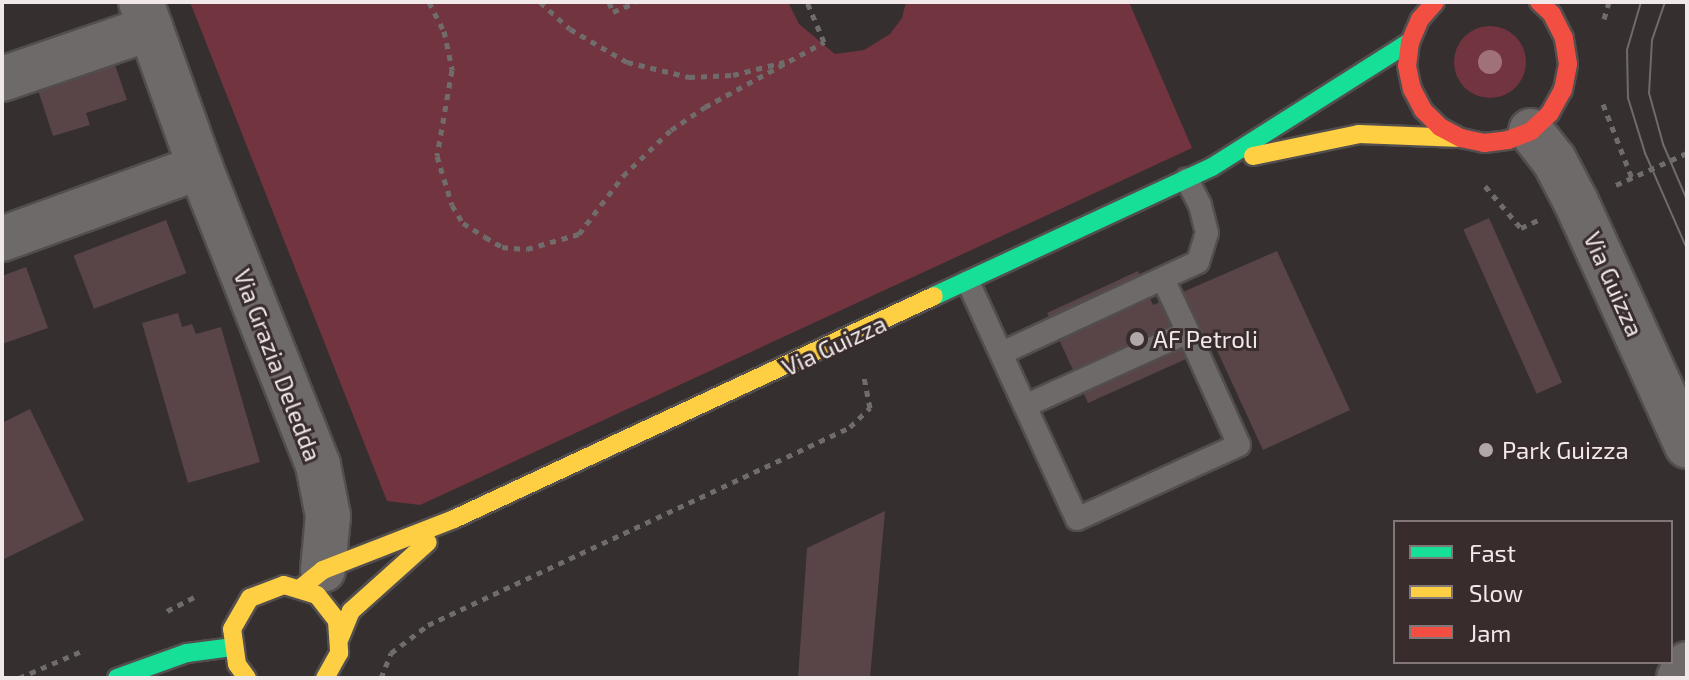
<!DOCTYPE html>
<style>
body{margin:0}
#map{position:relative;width:1689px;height:680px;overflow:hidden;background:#352f2f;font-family:"Exo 2",sans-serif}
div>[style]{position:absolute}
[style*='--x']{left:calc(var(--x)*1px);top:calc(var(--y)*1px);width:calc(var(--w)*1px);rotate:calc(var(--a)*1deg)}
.green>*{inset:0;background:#72343f}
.round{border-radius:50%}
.building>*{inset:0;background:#594448;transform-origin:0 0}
.path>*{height:5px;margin-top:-2.5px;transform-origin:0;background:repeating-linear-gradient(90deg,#716c6c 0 6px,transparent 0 12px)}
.roads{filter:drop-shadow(2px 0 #534e4e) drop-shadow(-2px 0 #534e4e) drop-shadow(0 2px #534e4e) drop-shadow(0 -2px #534e4e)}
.lane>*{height:22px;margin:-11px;padding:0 11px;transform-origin:11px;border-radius:11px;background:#6f6a6a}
.street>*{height:44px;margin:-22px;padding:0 22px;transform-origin:22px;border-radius:22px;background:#6f6a6a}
.fast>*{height:18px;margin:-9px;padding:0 9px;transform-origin:9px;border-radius:9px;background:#16e098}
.slow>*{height:18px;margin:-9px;padding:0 9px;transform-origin:9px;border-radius:9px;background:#ffcf43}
.jam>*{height:18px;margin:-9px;padding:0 9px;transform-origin:9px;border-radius:9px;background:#f24e42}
.tram>*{height:2px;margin:-1px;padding:0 1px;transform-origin:1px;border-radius:1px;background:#706b6b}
.trees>*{width:24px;height:24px;margin:-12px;border-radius:50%;background:#a07278}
.dots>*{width:22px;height:22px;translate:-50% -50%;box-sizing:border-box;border:4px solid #382c2d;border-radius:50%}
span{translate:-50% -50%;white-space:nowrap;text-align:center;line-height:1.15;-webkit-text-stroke:6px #382c2d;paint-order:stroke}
.street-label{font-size:24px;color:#f0e8e9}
.poi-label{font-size:24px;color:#f0e8e9}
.left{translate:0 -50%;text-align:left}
.frame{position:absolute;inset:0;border:4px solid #f0e8e9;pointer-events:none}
.legend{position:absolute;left:1393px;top:520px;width:280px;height:144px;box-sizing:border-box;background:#382c2d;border:2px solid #827778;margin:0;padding:10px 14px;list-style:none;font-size:24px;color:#f0e8e9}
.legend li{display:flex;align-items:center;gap:16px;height:40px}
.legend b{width:40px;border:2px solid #827778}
</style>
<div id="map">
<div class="green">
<div style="clip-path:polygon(190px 2px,788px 2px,799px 24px,835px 54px,864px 50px,890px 34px,902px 18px,906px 2px,1129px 2px,1192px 148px,420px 505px,387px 501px)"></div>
<div class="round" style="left:1454px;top:26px;width:72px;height:72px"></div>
</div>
<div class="building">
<div style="clip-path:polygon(114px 62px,127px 100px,86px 113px,90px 125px,53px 136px,37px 87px)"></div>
<div style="left:1489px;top:218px;width:180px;height:28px;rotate:66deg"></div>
<div style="left:166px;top:220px;width:57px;height:99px;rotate:69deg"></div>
<div style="clip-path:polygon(1277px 251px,1350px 410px,1263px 450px,1215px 346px,1088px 403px,1047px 313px,1138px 271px,1153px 305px)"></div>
<div style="clip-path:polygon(26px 267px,48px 328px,2px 344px,2px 276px)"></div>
<div style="clip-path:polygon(178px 313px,182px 327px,192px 324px,196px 334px,221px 327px,260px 462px,188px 483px,142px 323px)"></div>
<div style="clip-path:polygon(30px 409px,84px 520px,2px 560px,2px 423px)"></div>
<div style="clip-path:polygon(885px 511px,870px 678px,798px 678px,807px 548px)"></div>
</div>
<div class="path">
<div style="--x:429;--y:2;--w:33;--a:63"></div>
<div style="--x:444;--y:31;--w:40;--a:78"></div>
<div style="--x:452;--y:70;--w:87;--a:99.9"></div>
<div style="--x:437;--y:156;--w:51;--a:73"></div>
<div style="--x:452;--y:205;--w:21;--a:59"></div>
<div style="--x:463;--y:223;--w:26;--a:32"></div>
<div style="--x:485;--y:237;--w:20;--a:30"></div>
<div style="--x:502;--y:247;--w:25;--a:5"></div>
<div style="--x:527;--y:249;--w:54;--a:-16.1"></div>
<div style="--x:579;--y:234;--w:73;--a:-52.8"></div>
<div style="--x:623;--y:176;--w:66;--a:-43.8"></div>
<div style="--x:671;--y:130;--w:41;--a:-34.1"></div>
<div style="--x:705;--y:107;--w:136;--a:-28.6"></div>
<div style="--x:824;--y:42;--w:43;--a:-113"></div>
<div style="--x:540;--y:2;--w:40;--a:42"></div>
<div style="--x:570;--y:29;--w:66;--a:30.1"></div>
<div style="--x:627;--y:62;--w:64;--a:13.6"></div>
<div style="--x:689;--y:77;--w:44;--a:-2.6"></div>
<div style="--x:733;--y:75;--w:53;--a:-14.3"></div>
<div style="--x:609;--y:2;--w:11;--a:68"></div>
<div style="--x:613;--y:12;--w:25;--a:-23"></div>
<div style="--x:1604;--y:19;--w:18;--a:-74"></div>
<div style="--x:1603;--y:104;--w:79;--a:68.6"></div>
<div style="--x:1616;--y:185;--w:78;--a:-24.3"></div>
<div style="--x:1485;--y:186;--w:55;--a:49.4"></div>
<div style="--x:1521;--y:228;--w:19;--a:-25"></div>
<div style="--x:167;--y:611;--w:34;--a:-27"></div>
<div style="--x:19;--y:678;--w:69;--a:-23.2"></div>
<div style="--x:381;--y:678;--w:27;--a:-68"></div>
<div style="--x:391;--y:653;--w:46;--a:-37.1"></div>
<div style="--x:428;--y:625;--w:466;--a:-25.1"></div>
<div style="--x:850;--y:427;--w:28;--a:-44"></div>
<div style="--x:870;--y:408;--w:32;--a:-101"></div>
</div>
<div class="roads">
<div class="lane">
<div style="--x:968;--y:282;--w:136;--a:65.3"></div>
<div style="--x:1025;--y:406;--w:179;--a:-24.4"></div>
<div style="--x:1188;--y:332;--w:59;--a:-115.3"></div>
<div style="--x:1002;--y:353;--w:216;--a:-24.9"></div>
<div style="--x:1198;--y:262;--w:30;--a:-73"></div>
<div style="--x:1207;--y:233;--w:29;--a:-104"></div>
<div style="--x:1200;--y:205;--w:29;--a:-117"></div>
<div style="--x:1025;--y:406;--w:124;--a:65.3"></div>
<div style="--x:1077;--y:519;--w:178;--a:-24.6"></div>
<div style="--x:1239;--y:445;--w:124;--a:-114.3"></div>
</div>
<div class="street">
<div style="--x:141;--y:2;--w:175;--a:70.3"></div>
<div style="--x:200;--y:167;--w:321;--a:68.4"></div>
<div style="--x:318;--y:465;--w:52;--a:78.9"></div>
<div style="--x:328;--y:516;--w:54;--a:95.3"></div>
<div style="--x:2;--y:79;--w:157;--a:-18.9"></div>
<div style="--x:1531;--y:131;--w:37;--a:52"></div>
<div style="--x:1554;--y:160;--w:47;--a:62.4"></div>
<div style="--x:1576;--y:202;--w:268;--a:65.5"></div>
<div style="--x:2;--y:239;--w:211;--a:-20"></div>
<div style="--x:1679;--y:678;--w:16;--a:-60"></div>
</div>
<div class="fast">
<div style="--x:934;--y:296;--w:306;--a:-24.9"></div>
<div style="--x:1212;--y:167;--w:234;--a:-32.3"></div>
<div style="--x:117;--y:678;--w:74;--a:-19.7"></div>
<div style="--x:187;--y:653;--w:45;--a:-7.6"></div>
</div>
<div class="slow">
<div style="--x:1253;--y:156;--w:108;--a:-11.7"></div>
<div style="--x:1359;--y:134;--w:102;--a:2.2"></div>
<div style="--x:302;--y:587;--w:27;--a:-39"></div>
<div style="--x:323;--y:570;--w:141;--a:-21.3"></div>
<div style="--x:454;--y:519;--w:529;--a:-24.92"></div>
<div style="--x:340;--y:638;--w:29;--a:-68"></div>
<div style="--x:351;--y:611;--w:103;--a:-41.9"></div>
<div style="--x:247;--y:678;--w:17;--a:-126"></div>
<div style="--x:237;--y:664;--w:35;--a:-98"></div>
<div style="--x:232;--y:629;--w:36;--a:-60"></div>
<div style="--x:250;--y:598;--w:36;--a:-21"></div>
<div style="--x:284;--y:585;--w:34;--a:17"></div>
<div style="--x:317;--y:595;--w:33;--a:52"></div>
<div style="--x:337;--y:621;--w:32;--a:86"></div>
<div style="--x:339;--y:653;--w:29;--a:119"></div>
</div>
<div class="jam">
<div style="--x:1435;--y:2;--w:23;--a:131"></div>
<div style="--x:1420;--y:19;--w:25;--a:113"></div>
<div style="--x:1410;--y:42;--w:24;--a:97"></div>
<div style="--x:1407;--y:66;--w:24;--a:78"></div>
<div style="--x:1412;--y:89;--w:24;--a:62"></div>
<div style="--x:1423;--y:110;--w:24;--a:45"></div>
<div style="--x:1440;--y:127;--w:24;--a:28"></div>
<div style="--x:1461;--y:138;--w:24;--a:12"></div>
<div style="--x:1484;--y:143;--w:24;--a:-7"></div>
<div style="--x:1508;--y:140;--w:25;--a:-21"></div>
<div style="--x:1531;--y:131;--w:26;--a:-43"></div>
<div style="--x:1550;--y:113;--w:26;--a:-61"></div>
<div style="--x:1563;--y:90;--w:26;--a:-79"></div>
<div style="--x:1568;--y:64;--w:26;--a:-99"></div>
<div style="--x:1564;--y:38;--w:27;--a:-117"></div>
<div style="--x:1552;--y:14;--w:18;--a:-137"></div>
</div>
</div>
<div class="tram">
<div style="--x:1641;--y:2;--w:50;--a:106.3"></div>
<div style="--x:1627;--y:50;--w:48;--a:88.8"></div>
<div style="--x:1628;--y:98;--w:58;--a:72.8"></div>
<div style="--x:1645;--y:153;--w:105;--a:66.4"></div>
<div style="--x:1665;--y:2;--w:40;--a:108.9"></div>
<div style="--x:1652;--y:40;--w:53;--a:93.2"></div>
<div style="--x:1649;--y:93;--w:53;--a:74.6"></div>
<div style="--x:1663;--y:144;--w:61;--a:66.8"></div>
</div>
<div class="trees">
<div style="left:1490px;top:62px"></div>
</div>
<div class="dots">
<div style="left:1137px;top:339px;background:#afa7a8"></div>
<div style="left:1486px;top:450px;background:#afa7a8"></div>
</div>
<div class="street-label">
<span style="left:1614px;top:284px;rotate:66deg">Via Guizza</span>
<span style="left:834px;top:345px;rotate:-25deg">Via Guizza</span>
<span style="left:278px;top:365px;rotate:69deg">Via Grazia Deledda</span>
</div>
<div class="poi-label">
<span class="left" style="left:1153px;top:339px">AF Petroli</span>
<span class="left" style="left:1502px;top:450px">Park Guizza</span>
</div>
<div class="frame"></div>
<ul class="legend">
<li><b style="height:10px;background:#16e098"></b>Fast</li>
<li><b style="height:10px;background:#ffcf43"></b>Slow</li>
<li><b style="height:10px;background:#f24e42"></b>Jam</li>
</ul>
</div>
